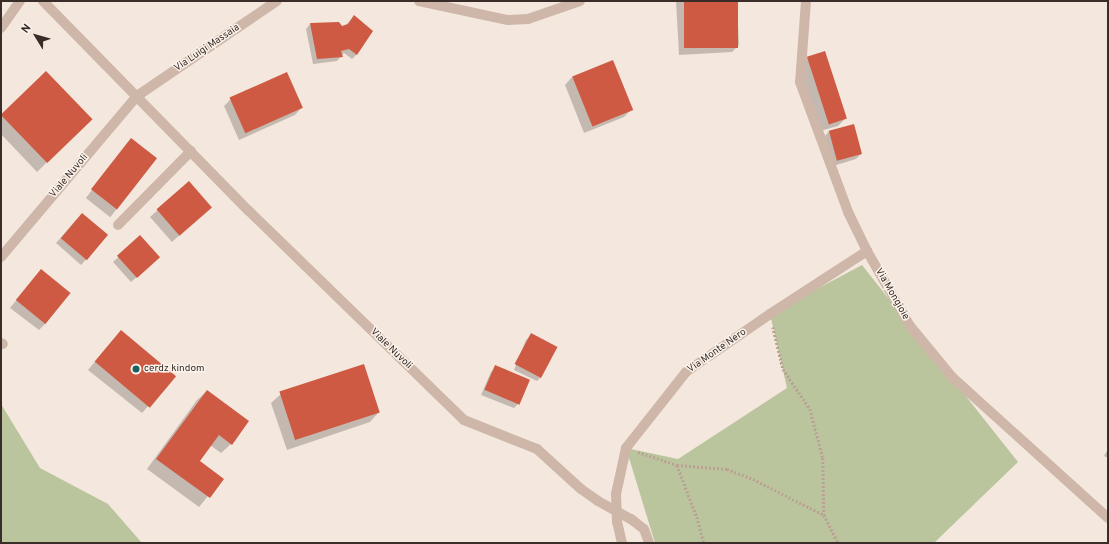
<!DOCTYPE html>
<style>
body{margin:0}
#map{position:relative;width:1109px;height:544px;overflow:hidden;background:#f4e8de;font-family:Overpass,sans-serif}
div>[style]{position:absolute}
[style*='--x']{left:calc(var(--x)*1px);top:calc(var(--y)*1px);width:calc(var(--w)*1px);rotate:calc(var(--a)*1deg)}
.green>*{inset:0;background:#bbc59d}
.shadow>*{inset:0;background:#0003;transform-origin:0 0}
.building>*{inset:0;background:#ce5a43;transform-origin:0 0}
.path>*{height:2.5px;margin-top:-1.25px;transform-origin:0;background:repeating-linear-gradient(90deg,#baa193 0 2px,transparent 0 4px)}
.minor>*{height:10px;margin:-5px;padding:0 5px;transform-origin:5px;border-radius:5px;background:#ceb7a9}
.minor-bridge>*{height:10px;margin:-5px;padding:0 5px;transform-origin:5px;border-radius:5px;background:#ceb7a9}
.dots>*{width:11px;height:11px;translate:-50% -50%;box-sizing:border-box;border:2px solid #fbf3eb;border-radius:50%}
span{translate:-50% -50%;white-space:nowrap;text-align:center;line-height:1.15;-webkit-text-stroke:3px #fbf3eb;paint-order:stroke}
.street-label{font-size:10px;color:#3a2d29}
.poi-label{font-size:10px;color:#3a2d29}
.left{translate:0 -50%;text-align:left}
.frame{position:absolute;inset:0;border:2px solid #3a2d29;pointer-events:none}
.north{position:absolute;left:16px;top:16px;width:40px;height:40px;-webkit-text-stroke:3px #fbf3eb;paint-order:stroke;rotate:307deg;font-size:11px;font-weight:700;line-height:16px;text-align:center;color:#3a2d29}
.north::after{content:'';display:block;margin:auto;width:14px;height:18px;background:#3a2d29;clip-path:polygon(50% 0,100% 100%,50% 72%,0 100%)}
</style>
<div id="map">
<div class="green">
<div style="clip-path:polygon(862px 265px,1018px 462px,934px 543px,655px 543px,626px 448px,678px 459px,787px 388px,770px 314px)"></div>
<div style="clip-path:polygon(1px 404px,40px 468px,108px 504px,142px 543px,1px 543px)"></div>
</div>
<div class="shadow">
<div style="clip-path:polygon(676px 1px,737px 1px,739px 45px,732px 52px,679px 55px)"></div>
<div style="clip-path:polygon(354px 16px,357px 54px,352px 59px,344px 53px,337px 61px,313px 64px,306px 29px,310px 24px,341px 27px,346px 25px)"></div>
<div style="clip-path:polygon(825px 52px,845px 119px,838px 126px,820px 131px,800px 65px,807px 58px)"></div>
<div style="clip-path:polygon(46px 72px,91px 119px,37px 172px,1px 134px,1px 116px)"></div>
<div style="clip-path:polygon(572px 77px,631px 110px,624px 117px,584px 133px,565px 85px)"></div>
<div style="clip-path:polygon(231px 99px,302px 107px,295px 115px,239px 140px,224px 106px)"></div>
<div style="clip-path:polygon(829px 131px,861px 154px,856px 159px,833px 166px,825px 136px)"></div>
<div style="left:132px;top:139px;width:31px;height:75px;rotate:38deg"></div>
<div style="clip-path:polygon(189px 182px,203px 214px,172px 242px,150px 217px)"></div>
<div style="clip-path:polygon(77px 219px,107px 236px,81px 265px,56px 243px)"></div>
<div style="clip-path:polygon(140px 237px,154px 262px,131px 282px,113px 262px)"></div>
<div style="clip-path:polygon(41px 270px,46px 323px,39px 330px,10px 308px)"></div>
<div style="clip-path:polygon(531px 335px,542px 376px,537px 381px,514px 370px,526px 340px)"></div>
<div style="clip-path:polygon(114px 339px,175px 376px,142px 413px,88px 370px)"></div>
<div style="clip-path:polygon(496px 367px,519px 403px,514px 408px,481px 395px,491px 372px)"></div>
<div style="clip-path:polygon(207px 391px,231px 444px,221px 453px,210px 445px,198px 462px,222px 479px,199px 507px,147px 469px,197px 400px)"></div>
<div style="clip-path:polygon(281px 394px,379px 412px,370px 422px,287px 450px,271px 403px)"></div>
<div style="clip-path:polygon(1108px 449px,1108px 458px,1104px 456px)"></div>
</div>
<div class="building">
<div style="left:684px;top:1px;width:54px;height:47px"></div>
<div style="clip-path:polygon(354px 15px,373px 31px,357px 55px,349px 49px,341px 51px,343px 57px,317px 59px,310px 23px,339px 22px,342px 26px,348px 24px)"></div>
<div style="left:825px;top:51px;width:71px;height:19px;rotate:72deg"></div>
<div style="left:613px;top:60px;width:54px;height:44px;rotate:68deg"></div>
<div style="left:46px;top:71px;width:67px;height:63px;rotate:46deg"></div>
<div style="left:287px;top:72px;width:39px;height:63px;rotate:66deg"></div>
<div style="left:854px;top:124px;width:31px;height:26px;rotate:75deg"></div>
<div style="left:131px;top:138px;width:33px;height:65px;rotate:38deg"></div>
<div style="left:189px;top:181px;width:35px;height:43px;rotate:49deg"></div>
<div style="left:82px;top:213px;width:34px;height:33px;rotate:40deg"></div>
<div style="left:140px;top:235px;width:30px;height:31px;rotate:48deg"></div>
<div style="left:41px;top:269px;width:38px;height:40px;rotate:39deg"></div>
<div style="left:121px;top:330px;width:72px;height:41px;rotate:40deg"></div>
<div style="left:531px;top:333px;width:30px;height:35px;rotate:28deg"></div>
<div style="left:364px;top:364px;width:51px;height:89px;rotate:72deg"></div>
<div style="left:495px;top:365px;width:38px;height:27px;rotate:23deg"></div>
<div style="clip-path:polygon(207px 390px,249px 421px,232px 445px,219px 435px,200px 461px,224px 479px,210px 498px,156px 459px)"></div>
</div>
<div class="path">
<div style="--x:773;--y:327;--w:43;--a:76.6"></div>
<div style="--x:783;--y:369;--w:48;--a:56"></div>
<div style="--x:810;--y:409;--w:51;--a:75.1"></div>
<div style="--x:823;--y:458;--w:57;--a:89"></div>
<div style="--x:638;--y:452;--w:41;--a:18.4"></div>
<div style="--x:677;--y:465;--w:56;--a:69"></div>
<div style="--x:697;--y:517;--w:27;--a:75"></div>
<div style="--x:677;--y:465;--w:50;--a:4.6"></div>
<div style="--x:727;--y:469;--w:28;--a:21"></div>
<div style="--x:753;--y:479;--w:80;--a:26.9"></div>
<div style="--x:824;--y:515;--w:31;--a:63"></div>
</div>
<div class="minor">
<div style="--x:43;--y:1;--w:294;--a:45.6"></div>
<div style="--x:249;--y:211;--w:300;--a:44.2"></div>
<div style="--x:464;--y:420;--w:79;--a:21.7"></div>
<div style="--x:537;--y:449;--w:59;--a:42.3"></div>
<div style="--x:581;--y:489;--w:21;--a:35"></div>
<div style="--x:419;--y:1;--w:91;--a:12.1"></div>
<div style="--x:508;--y:20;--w:20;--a:-3"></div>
<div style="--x:528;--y:19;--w:55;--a:-19.1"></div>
<div style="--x:806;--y:1;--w:81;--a:94.2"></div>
<div style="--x:800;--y:82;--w:139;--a:69.7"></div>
<div style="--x:848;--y:212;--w:43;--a:64"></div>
<div style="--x:867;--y:251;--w:86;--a:60.2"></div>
<div style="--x:910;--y:326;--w:66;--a:50.5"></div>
<div style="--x:952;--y:377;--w:210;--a:42.1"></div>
<div style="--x:1;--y:28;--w:33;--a:-55"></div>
<div style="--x:118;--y:225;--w:104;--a:-45.4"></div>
<div style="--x:1;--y:257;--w:211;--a:-49.8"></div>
<div style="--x:137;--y:96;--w:169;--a:-34.2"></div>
<div style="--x:1;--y:343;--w:2;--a:27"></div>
<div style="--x:631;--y:519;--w:16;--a:38"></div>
<div style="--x:644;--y:529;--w:15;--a:70"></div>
<div style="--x:622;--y:543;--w:22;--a:-103"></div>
<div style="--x:617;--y:522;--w:28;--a:-92"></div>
<div style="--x:616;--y:494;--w:47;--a:-77.7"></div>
<div style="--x:626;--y:448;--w:97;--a:-51.7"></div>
<div style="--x:686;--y:372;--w:102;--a:-34.6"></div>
<div style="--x:770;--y:314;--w:116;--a:-33"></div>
</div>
<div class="minor-bridge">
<div style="--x:598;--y:501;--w:38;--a:29"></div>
</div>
<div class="dots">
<div style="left:136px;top:369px;background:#1b5f5e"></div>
</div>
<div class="street-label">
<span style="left:207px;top:48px;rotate:-34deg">Via Luigi Massaia</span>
<span style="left:69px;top:176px;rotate:-50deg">Viale Nuvoli</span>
<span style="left:892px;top:294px;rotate:60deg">Via Mongioie</span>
<span style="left:391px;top:349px;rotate:44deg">Viale Nuvoli</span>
<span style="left:717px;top:351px;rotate:-35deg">Via Monte Nero</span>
</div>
<div class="poi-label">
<span class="left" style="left:144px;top:369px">cerdz kindom</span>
</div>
<div class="frame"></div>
<div class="north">N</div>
</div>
